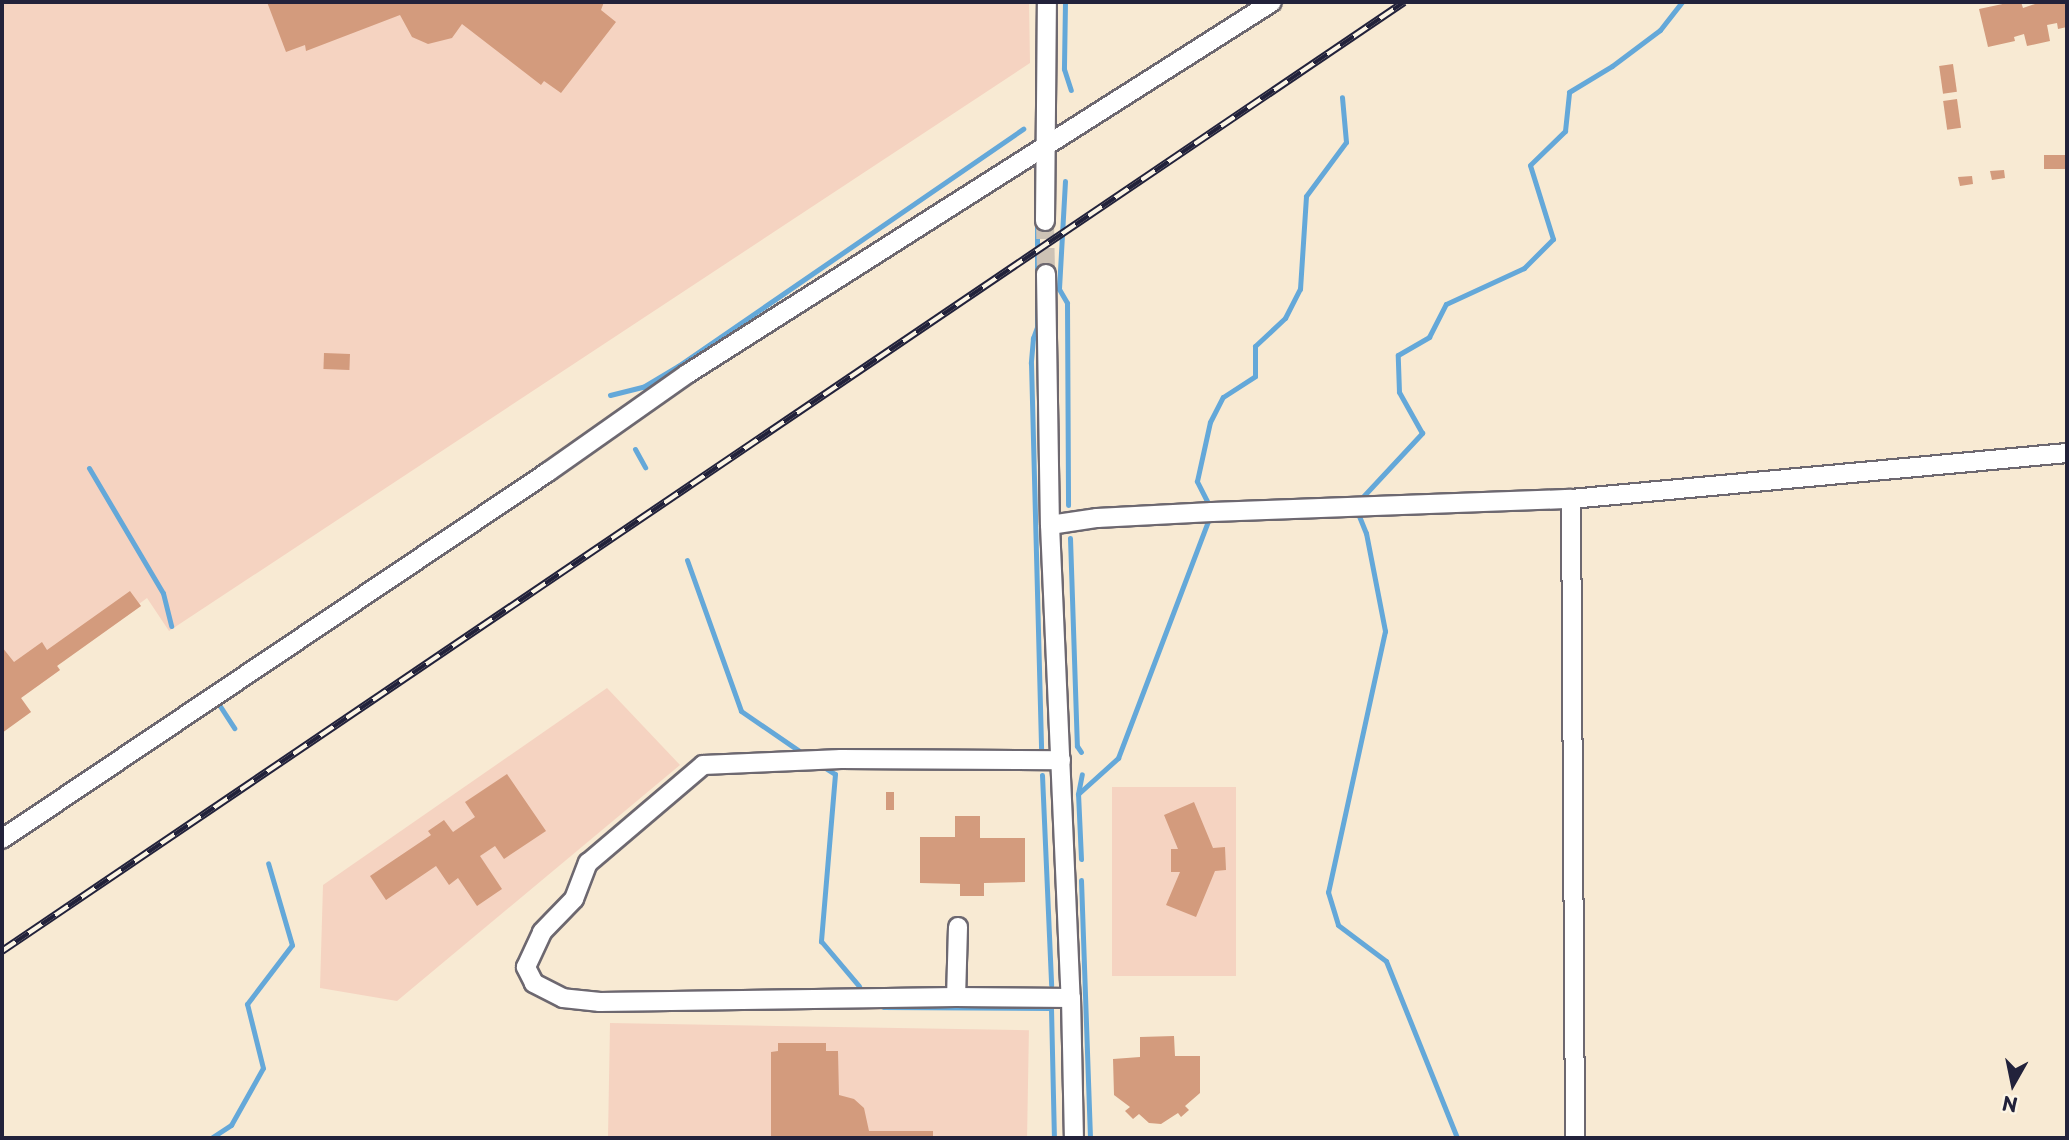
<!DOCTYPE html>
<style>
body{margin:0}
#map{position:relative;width:2069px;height:1140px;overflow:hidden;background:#f8ead3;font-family:"Playpen Sans",sans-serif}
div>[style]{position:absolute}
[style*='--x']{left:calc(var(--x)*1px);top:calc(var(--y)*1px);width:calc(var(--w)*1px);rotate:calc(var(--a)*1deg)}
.built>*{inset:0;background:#f5d3c1;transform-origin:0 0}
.stream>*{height:5px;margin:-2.5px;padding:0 2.5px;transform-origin:2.5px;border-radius:2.5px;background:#64a8d9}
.building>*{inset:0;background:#d39b7d;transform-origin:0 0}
.minor-tunnel>*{height:18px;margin-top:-9px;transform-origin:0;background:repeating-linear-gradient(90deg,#cdc2b5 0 18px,transparent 0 27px)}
.roads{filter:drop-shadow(2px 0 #6d6870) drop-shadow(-2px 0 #6d6870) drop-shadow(0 2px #6d6870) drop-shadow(0 -2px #6d6870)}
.minor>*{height:18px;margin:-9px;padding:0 9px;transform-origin:9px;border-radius:9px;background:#fff}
.rail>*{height:8px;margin-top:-4px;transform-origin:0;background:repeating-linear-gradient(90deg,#fcf5e5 0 16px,#22223b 0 32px);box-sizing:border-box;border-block:2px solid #22223b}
span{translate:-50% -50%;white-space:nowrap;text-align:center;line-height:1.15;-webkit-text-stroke:7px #fcf5e5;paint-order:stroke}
.frame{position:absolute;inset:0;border:4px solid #22223b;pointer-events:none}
.north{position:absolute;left:1978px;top:1049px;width:70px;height:70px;-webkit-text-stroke:5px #fcf5e5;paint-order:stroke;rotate:189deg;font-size:19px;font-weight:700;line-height:28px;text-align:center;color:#22223b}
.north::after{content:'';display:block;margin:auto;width:24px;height:32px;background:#22223b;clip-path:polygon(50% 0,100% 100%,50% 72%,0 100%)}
</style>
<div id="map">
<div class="built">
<div style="clip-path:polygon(2px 2px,1029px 2px,1030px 63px,169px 631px,147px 598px,139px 604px,141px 606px,57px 665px,60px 670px,21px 698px,31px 712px,2px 732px)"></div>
<div style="clip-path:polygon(607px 688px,680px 765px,397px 1001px,320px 988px,323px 885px)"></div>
<div style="left:1112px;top:787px;width:124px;height:189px"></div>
<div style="left:610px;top:1023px;width:419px;height:115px;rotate:1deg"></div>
</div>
<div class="stream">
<div style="--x:1065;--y:2;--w:67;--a:90.9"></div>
<div style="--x:1064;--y:69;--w:22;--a:72"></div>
<div style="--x:1065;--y:181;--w:108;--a:93.2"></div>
<div style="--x:1059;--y:289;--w:16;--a:60"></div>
<div style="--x:1067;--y:303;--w:202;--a:89.7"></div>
<div style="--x:1037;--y:220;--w:107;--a:90"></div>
<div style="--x:1037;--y:327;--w:12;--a:110"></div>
<div style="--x:1033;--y:338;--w:25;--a:95"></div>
<div style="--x:1031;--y:363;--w:387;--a:88.5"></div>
<div style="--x:610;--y:395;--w:34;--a:-14"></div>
<div style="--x:643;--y:387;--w:41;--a:-31"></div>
<div style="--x:678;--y:366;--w:419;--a:-34.5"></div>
<div style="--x:635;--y:449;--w:21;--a:61"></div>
<div style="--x:89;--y:468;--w:145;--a:59.4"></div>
<div style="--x:163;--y:593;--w:34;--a:76"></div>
<div style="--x:1357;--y:503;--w:96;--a:-47.1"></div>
<div style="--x:1422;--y:433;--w:47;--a:-119.3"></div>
<div style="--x:1399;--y:392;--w:37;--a:-92"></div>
<div style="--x:1398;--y:355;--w:36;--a:-30"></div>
<div style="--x:1429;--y:337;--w:37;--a:-63"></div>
<div style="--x:1446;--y:304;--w:86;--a:-24.8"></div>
<div style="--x:1524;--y:268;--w:41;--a:-45"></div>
<div style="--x:1553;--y:239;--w:77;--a:-107.3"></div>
<div style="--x:1530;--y:165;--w:49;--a:-44.2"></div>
<div style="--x:1565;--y:131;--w:39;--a:-84"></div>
<div style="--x:1569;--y:92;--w:50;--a:-31.2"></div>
<div style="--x:1612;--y:66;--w:60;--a:-36.9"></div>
<div style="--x:1660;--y:30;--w:36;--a:-52"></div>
<div style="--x:1210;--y:507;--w:29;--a:-117"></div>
<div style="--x:1197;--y:481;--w:60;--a:-77.6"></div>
<div style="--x:1210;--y:422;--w:28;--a:-63"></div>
<div style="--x:1223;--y:397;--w:38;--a:-33"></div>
<div style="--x:1255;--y:376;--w:30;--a:-90"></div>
<div style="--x:1255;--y:346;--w:41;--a:-43"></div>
<div style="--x:1285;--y:318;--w:33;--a:-63"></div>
<div style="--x:1300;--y:289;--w:93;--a:-86.3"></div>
<div style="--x:1306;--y:196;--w:67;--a:-53.5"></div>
<div style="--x:1346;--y:142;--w:45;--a:-95.1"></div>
<div style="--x:1357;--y:511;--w:24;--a:68"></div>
<div style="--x:1366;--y:533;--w:100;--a:79"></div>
<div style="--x:1385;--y:631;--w:267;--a:102.3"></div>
<div style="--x:1328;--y:892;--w:34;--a:73"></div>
<div style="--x:1338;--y:925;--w:60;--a:36.9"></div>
<div style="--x:1386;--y:961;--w:191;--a:68.1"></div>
<div style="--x:1070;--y:538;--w:208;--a:88.1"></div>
<div style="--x:1077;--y:746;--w:7;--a:56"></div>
<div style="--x:687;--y:560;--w:160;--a:70.3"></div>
<div style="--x:741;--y:711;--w:78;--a:34.5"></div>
<div style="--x:218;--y:703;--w:30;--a:57"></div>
<div style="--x:822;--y:766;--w:15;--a:32"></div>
<div style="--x:835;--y:774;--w:168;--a:94.8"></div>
<div style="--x:821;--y:941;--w:59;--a:49.8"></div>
<div style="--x:1042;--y:775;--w:210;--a:87.5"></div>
<div style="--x:1078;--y:794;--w:54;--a:-42"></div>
<div style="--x:1118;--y:758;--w:259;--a:-69.2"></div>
<div style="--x:1081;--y:859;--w:65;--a:-92.6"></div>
<div style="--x:1078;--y:794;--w:20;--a:-79"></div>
<div style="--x:1081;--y:880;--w:258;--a:88"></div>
<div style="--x:883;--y:1007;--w:168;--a:0.3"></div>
<div style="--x:1051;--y:1008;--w:130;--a:88.7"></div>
<div style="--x:211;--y:1138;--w:24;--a:-33"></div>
<div style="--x:231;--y:1125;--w:65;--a:-60.7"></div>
<div style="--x:263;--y:1068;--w:66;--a:-104"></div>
<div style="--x:247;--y:1004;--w:74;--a:-52.7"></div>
<div style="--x:292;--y:945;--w:85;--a:-106.3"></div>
</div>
<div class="building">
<div style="clip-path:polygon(267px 2px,604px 2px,601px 10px,616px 22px,561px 93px,544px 81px,541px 85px,462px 24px,452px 38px,428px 44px,412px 37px,400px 15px,306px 51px,305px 45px,286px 52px)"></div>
<div style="clip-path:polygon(2012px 2px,2021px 2px,2023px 8px,2041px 2px,2067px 2px,2067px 27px,2058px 29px,2057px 23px,2047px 25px,2050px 41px,2027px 46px,2024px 34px,2014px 37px,2015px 41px,1988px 47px,1979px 9px)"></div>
<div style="left:1953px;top:64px;width:28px;height:14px;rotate:82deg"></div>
<div style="left:1957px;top:99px;width:29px;height:14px;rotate:82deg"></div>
<div style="left:2067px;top:155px;width:14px;height:23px;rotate:90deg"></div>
<div style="clip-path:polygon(2004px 170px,2005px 178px,1992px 180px,1990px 171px)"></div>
<div style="clip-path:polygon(1972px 176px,1973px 184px,1960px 186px,1958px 177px)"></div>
<div style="left:324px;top:353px;width:26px;height:16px;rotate:2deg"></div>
<div style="clip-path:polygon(130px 591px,141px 606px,57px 666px,60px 670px,21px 698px,31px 712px,2px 733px,2px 647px,14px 662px,42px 642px,47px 650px)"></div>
<div style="clip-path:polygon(507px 774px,546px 831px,504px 859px,495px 846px,480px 856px,502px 889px,477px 906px,458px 878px,449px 885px,436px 866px,386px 900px,370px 876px,431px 835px,428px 831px,444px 820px,453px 832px,475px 817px,465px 802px)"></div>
<div style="left:886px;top:792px;width:8px;height:18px"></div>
<div style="clip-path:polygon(1194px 802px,1213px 848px,1225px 847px,1226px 870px,1215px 871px,1196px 917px,1166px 905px,1180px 872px,1171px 872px,1171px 849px,1178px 849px,1164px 815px)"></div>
<div style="clip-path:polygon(955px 816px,980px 816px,980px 838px,1025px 838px,1025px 882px,984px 883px,984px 896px,960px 896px,960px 884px,920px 883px,920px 837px,955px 837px)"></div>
<div style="clip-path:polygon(1174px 1036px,1175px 1056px,1200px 1056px,1200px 1093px,1185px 1106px,1189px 1110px,1181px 1117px,1178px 1113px,1161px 1124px,1149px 1123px,1139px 1114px,1133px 1119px,1125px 1111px,1130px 1107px,1114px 1095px,1113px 1059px,1140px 1057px,1140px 1037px)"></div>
<div style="clip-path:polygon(778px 1043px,826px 1043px,826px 1051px,838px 1051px,839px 1095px,854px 1099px,864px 1108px,869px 1131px,933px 1131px,933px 1138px,771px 1138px,771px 1052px,778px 1051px)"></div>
</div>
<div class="minor-tunnel">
<div style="--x:1045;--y:221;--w:53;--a:88.9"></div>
</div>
<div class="roads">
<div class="minor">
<div style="--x:1045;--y:221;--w:219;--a:-89.5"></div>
<div style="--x:1046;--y:274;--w:251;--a:89.1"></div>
<div style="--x:1050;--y:525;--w:473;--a:87.5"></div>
<div style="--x:1071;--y:998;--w:140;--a:88.8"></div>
<div style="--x:1571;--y:499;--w:639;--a:89.64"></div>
<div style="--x:1050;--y:525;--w:48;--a:-8.5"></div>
<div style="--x:1097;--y:518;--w:115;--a:-3"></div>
<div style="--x:1212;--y:512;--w:359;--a:-2.1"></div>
<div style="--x:1571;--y:499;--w:498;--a:-5.3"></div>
<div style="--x:2;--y:839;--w:658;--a:-33.91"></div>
<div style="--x:548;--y:472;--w:170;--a:-35.2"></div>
<div style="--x:687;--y:374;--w:693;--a:-32.45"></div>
<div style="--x:958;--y:927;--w:70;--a:91.6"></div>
<div style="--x:956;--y:997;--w:115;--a:0.5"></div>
<div style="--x:956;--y:997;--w:356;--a:179.2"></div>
<div style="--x:600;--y:1002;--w:37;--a:-174"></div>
<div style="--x:563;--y:998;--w:33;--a:-153"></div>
<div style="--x:534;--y:983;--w:18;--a:-117"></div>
<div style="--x:526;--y:967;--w:38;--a:-65"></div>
<div style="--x:542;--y:932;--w:46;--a:-45.9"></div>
<div style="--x:574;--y:899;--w:39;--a:-69"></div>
<div style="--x:588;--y:863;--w:151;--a:-40.4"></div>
<div style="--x:703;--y:765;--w:138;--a:-2.5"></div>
<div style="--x:841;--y:759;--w:220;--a:0.3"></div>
</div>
</div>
<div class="rail">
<div style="--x:2;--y:951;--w:1693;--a:-34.09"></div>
</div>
<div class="frame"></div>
<div class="north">N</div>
</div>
